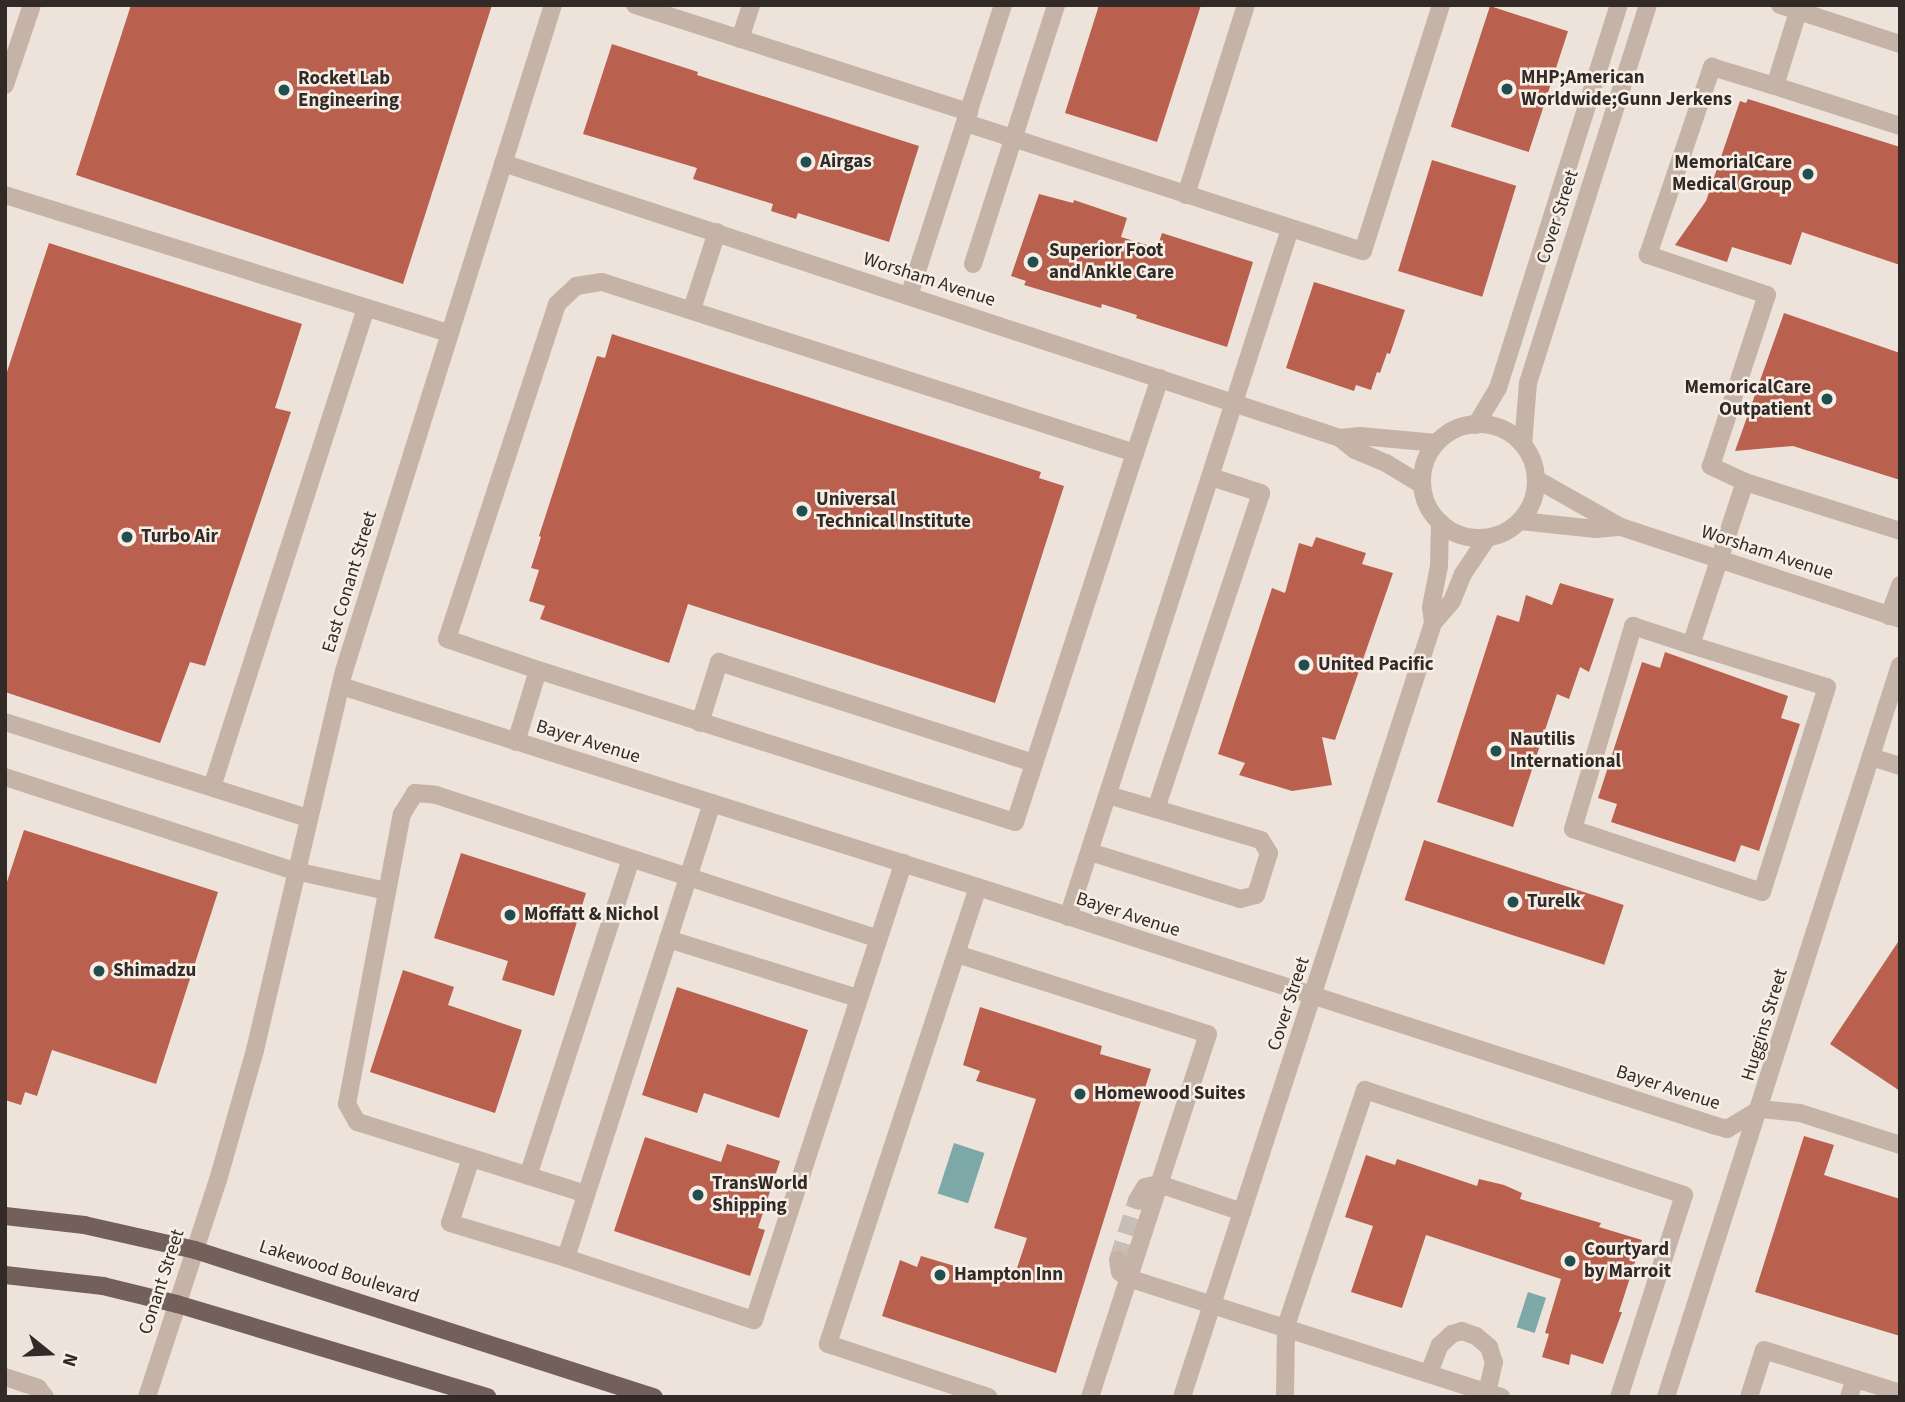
<!DOCTYPE html>
<style>
body{margin:0}
#map{position:relative;width:1905px;height:1402px;overflow:hidden;background:#eee3da;font-family:"Source Sans 3",sans-serif}
div>[style]{position:absolute}
[style*='--x']{left:calc(var(--x)*1px);top:calc(var(--y)*1px);width:calc(var(--w)*1px);rotate:calc(var(--a)*1deg)}
.water>*{inset:0;background:#7ca8a7;transform-origin:0 0}
.building>*{inset:0;background:#b9614e;transform-origin:0 0}
.minor-tunnel>*{height:18px;margin-top:-9px;transform-origin:0;background:repeating-linear-gradient(90deg,#c8beb6 0 18px,transparent 0 27px)}
.minor>*{height:18px;margin:-9px;padding:0 9px;transform-origin:9px;border-radius:9px;background:#c5b3a7}
.minor>.ring{margin:-9px;padding:0;box-sizing:content-box;background:none;border:18px solid #c5b3a7;border-radius:50%}
.major>*{height:18px;margin:-9px;padding:0 9px;transform-origin:9px;border-radius:9px;background:#73605a}
.dots>*{width:19px;height:19px;translate:-50% -50%;box-sizing:border-box;border:4px solid #f7eee6;border-radius:50%}
span{translate:-50% -50%;white-space:nowrap;text-align:center;line-height:1.15;-webkit-text-stroke:5px #f7eee6;paint-order:stroke}
.poi-label{font-size:19px;color:#322a27;font-weight:700}
.left{translate:0 -50%;text-align:left}
.right{translate:-100% -50%;text-align:right}
.street-label{font-size:19px;color:#322a27}
.frame{position:absolute;inset:0;border:7px solid #322a27;pointer-events:none}
.north{position:absolute;left:14px;top:1318px;width:70px;height:70px;-webkit-text-stroke:5px #f7eee6;paint-order:stroke;rotate:108deg;font-size:19px;font-weight:700;line-height:28px;text-align:center;color:#322a27}
.north::after{content:'';display:block;margin:auto;width:24px;height:32px;background:#322a27;clip-path:polygon(50% 0,100% 100%,50% 72%,0 100%)}
</style>
<div id="map">
<div class="water">
<div style="left:954px;top:1143px;width:32px;height:53px;rotate:18deg"></div>
<div style="left:1528px;top:1292px;width:19px;height:37px;rotate:18deg"></div>
</div>
<div class="building">
<div style="clip-path:polygon(131px 5px,492px 5px,403px 284px,76px 175px)"></div>
<div style="clip-path:polygon(1099px 5px,1201px 5px,1157px 142px,1065px 113px)"></div>
<div style="left:1490px;top:6px;width:82px;height:127px;rotate:18deg"></div>
<div style="clip-path:polygon(612px 44px,698px 72px,697px 75px,919px 146px,889px 242px,798px 213px,796px 219px,771px 211px,773px 204px,693px 179px,697px 168px,583px 134px)"></div>
<div style="clip-path:polygon(1748px 99px,1900px 147px,1900px 265px,1802px 232px,1791px 265px,1732px 247px,1727px 262px,1675px 245px,1706px 201px,1740px 101px,1746px 103px)"></div>
<div style="left:1432px;top:160px;width:88px;height:116px;rotate:17deg"></div>
<div style="clip-path:polygon(1039px 194px,1073px 203px,1074px 200px,1127px 218px,1121px 237px,1157px 248px,1162px 233px,1253px 262px,1227px 347px,1136px 318px,1137px 315px,1102px 304px,1101px 308px,1024px 285px,1026px 281px,1011px 276px)"></div>
<div style="clip-path:polygon(49px 243px,302px 324px,275px 408px,291px 412px,205px 666px,190px 662px,160px 743px,5px 692px,5px 378px)"></div>
<div style="clip-path:polygon(1314px 282px,1405px 310px,1390px 354px,1387px 353px,1380px 373px,1377px 372px,1371px 390px,1356px 385px,1354px 391px,1286px 368px)"></div>
<div style="clip-path:polygon(1784px 313px,1900px 353px,1900px 480px,1793px 446px,1735px 451px)"></div>
<div style="clip-path:polygon(612px 334px,1041px 472px,1039px 478px,1064px 486px,995px 703px,688px 604px,669px 663px,540px 619px,545px 606px,529px 601px,539px 570px,531px 568px,541px 537px,539px 536px,597px 356px,605px 358px)"></div>
<div style="clip-path:polygon(1316px 537px,1366px 553px,1362px 564px,1393px 573px,1335px 740px,1322px 737px,1332px 785px,1292px 791px,1239px 775px,1245px 763px,1218px 754px,1272px 588px,1285px 593px,1299px 543px,1312px 547px)"></div>
<div style="clip-path:polygon(1560px 583px,1614px 599px,1589px 672px,1580px 667px,1569px 699px,1557px 694px,1513px 827px,1437px 802px,1497px 615px,1519px 622px,1526px 595px,1552px 605px)"></div>
<div style="clip-path:polygon(1665px 652px,1788px 696px,1781px 718px,1800px 724px,1759px 851px,1741px 845px,1735px 862px,1611px 822px,1617px 804px,1598px 798px,1642px 662px,1660px 668px)"></div>
<div style="clip-path:polygon(24px 830px,218px 892px,156px 1084px,52px 1050px,37px 1096px,25px 1092px,21px 1105px,5px 1100px,5px 888px)"></div>
<div style="left:1424px;top:840px;width:210px;height:63px;rotate:18deg"></div>
<div style="clip-path:polygon(461px 853px,586px 893px,554px 996px,502px 980px,508px 961px,434px 938px)"></div>
<div style="clip-path:polygon(1900px 939px,1900px 1091px,1830px 1044px)"></div>
<div style="clip-path:polygon(403px 970px,454px 987px,448px 1005px,522px 1030px,495px 1113px,370px 1072px)"></div>
<div style="clip-path:polygon(677px 987px,808px 1030px,779px 1118px,704px 1093px,697px 1113px,642px 1095px)"></div>
<div style="clip-path:polygon(980px 1007px,1102px 1046px,1100px 1054px,1151px 1069px,1056px 1373px,882px 1316px,900px 1260px,917px 1267px,921px 1256px,1012px 1283px,1027px 1238px,994px 1228px,1036px 1099px,976px 1081px,980px 1071px,963px 1065px)"></div>
<div style="clip-path:polygon(1804px 1136px,1834px 1145px,1824px 1175px,1900px 1199px,1900px 1336px,1755px 1292px)"></div>
<div style="clip-path:polygon(645px 1137px,721px 1162px,727px 1144px,780px 1161px,758px 1228px,765px 1230px,750px 1276px,614px 1231px)"></div>
<div style="clip-path:polygon(1366px 1155px,1395px 1165px,1397px 1159px,1477px 1186px,1479px 1179px,1504px 1185px,1522px 1193px,1520px 1199px,1601px 1223px,1599px 1227px,1642px 1240px,1619px 1312px,1622px 1312px,1603px 1364px,1571px 1354px,1569px 1365px,1542px 1357px,1549px 1334px,1545px 1333px,1561px 1279px,1426px 1235px,1402px 1308px,1351px 1292px,1373px 1226px,1345px 1217px)"></div>
</div>
<div class="minor-tunnel">
<div style="--x:1118;--y:1260;--w:63;--a:-72.4"></div>
</div>
<div class="minor">
<div style="--x:635;--y:5;--w:351;--a:17.8"></div>
<div style="--x:1780;--y:5;--w:126;--a:18"></div>
<div style="--x:740;--y:39;--w:36;--a:-72"></div>
<div style="--x:5;--y:85;--w:84;--a:-71.4"></div>
<div style="--x:1775;--y:86;--w:131;--a:17.7"></div>
<div style="--x:966;--y:123;--w:417;--a:17.9"></div>
<div style="--x:1363;--y:251;--w:258;--a:-72.4"></div>
<div style="--x:503;--y:163;--w:881;--a:18.19"></div>
<div style="--x:1340;--y:438;--w:19;--a:39"></div>
<div style="--x:1355;--y:450;--w:34;--a:23"></div>
<div style="--x:1386;--y:463;--w:42;--a:31.4"></div>
<div style="--x:5;--y:195;--w:465;--a:17.3"></div>
<div style="--x:1186;--y:195;--w:199;--a:-72.5"></div>
<div style="--x:973;--y:264;--w:272;--a:-72.2"></div>
<div style="--x:909;--y:296;--w:306;--a:-72.1"></div>
<div style="--x:692;--y:309;--w:81;--a:-72"></div>
<div class="ring" style="left:1422px;top:424px;width:96px;height:96px"></div>
<div style="--x:1476;--y:425;--w:43;--a:-59.3"></div>
<div style="--x:1498;--y:388;--w:402;--a:-72.5"></div>
<div style="--x:1340;--y:438;--w:20;--a:-6"></div>
<div style="--x:1360;--y:436;--w:77;--a:5.2"></div>
<div style="--x:1523;--y:445;--w:62;--a:-85.4"></div>
<div style="--x:1528;--y:383;--w:397;--a:-72.4"></div>
<div style="--x:1135;--y:453;--w:79;--a:-71.6"></div>
<div style="--x:1536;--y:479;--w:98;--a:29.5"></div>
<div style="--x:1621;--y:527;--w:294;--a:18.2"></div>
<div style="--x:1745;--y:482;--w:163;--a:17.5"></div>
<div style="--x:1520;--y:521;--w:76;--a:6"></div>
<div style="--x:1596;--y:529;--w:25;--a:-5"></div>
<div style="--x:1889;--y:616;--w:33;--a:-70"></div>
<div style="--x:1433;--y:623;--w:16;--a:-97"></div>
<div style="--x:1431;--y:607;--w:42;--a:-79"></div>
<div style="--x:1439;--y:566;--w:44;--a:-88.7"></div>
<div style="--x:1691;--y:645;--w:142;--a:17.2"></div>
<div style="--x:1827;--y:687;--w:215;--a:107.6"></div>
<div style="--x:1762;--y:892;--w:199;--a:-161.6"></div>
<div style="--x:1573;--y:829;--w:212;--a:-73.5"></div>
<div style="--x:1633;--y:626;--w:61;--a:18.1"></div>
<div style="--x:1691;--y:645;--w:172;--a:-71.7"></div>
<div style="--x:1745;--y:482;--w:38;--a:-155"></div>
<div style="--x:1711;--y:466;--w:180;--a:-71.9"></div>
<div style="--x:1767;--y:295;--w:126;--a:-161.4"></div>
<div style="--x:1648;--y:255;--w:199;--a:-71.2"></div>
<div style="--x:1712;--y:67;--w:66;--a:16.8"></div>
<div style="--x:1775;--y:86;--w:85;--a:-72.8"></div>
<div style="--x:341;--y:686;--w:668;--a:17.51"></div>
<div style="--x:978;--y:887;--w:773;--a:17.94"></div>
<div style="--x:1713;--y:1125;--w:15;--a:16"></div>
<div style="--x:1727;--y:1129;--w:39;--a:-31"></div>
<div style="--x:1760;--y:1109;--w:40;--a:5.7"></div>
<div style="--x:1800;--y:1113;--w:105;--a:17.7"></div>
<div style="--x:5;--y:722;--w:318;--a:17.6"></div>
<div style="--x:700;--y:723;--w:64;--a:-72.7"></div>
<div style="--x:719;--y:662;--w:331;--a:17.8"></div>
<div style="--x:516;--y:742;--w:75;--a:-73"></div>
<div style="--x:538;--y:670;--w:96;--a:-161.2"></div>
<div style="--x:447;--y:639;--w:353;--a:-71.8"></div>
<div style="--x:557;--y:304;--w:26;--a:-43"></div>
<div style="--x:576;--y:286;--w:26;--a:-9"></div>
<div style="--x:602;--y:282;--w:560;--a:17.79"></div>
<div style="--x:1135;--y:453;--w:388;--a:108"></div>
<div style="--x:1015;--y:822;--w:501;--a:-162.33"></div>
<div style="--x:1871;--y:757;--w:30;--a:17"></div>
<div style="--x:5;--y:777;--w:305;--a:18"></div>
<div style="--x:295;--y:871;--w:94;--a:12.3"></div>
<div style="--x:212;--y:787;--w:503;--a:-72.18"></div>
<div style="--x:712;--y:803;--w:478;--a:107.8"></div>
<div style="--x:566;--y:1258;--w:198;--a:18.3"></div>
<div style="--x:754;--y:1320;--w:481;--a:-71.9"></div>
<div style="--x:1156;--y:809;--w:333;--a:-71.6"></div>
<div style="--x:1261;--y:493;--w:52;--a:-162.3"></div>
<div style="--x:1090;--y:852;--w:157;--a:17.4"></div>
<div style="--x:1240;--y:899;--w:16;--a:-14"></div>
<div style="--x:1256;--y:895;--w:44;--a:-72.8"></div>
<div style="--x:1269;--y:853;--w:15;--a:-122"></div>
<div style="--x:1261;--y:840;--w:159;--a:-163.6"></div>
<div style="--x:978;--y:887;--w:481;--a:108.2"></div>
<div style="--x:828;--y:1344;--w:169;--a:18.3"></div>
<div style="--x:1068;--y:917;--w:723;--a:-72.12"></div>
<div style="--x:668;--y:939;--w:199;--a:17.3"></div>
<div style="--x:957;--y:954;--w:263;--a:17.7"></div>
<div style="--x:1208;--y:1034;--w:382;--a:108"></div>
<div style="--x:471;--y:1158;--w:68;--a:107.9"></div>
<div style="--x:450;--y:1223;--w:121;--a:16.8"></div>
<div style="--x:528;--y:1176;--w:333;--a:-72"></div>
<div style="--x:586;--y:1194;--w:240;--a:-162.5"></div>
<div style="--x:357;--y:1122;--w:21;--a:-119"></div>
<div style="--x:347;--y:1104;--w:295;--a:-79.3"></div>
<div style="--x:402;--y:814;--w:25;--a:-58"></div>
<div style="--x:415;--y:793;--w:21;--a:5"></div>
<div style="--x:436;--y:795;--w:465;--a:18"></div>
<div style="--x:1137;--y:1200;--w:15;--a:-58"></div>
<div style="--x:1145;--y:1187;--w:14;--a:-12"></div>
<div style="--x:1159;--y:1184;--w:88;--a:18.6"></div>
<div style="--x:1118;--y:1260;--w:12;--a:81"></div>
<div style="--x:1120;--y:1272;--w:10;--a:37"></div>
<div style="--x:1128;--y:1278;--w:392;--a:17.7"></div>
<div style="--x:1429;--y:1373;--w:30;--a:-69"></div>
<div style="--x:1440;--y:1345;--w:16;--a:-43"></div>
<div style="--x:1452;--y:1334;--w:10;--a:-17"></div>
<div style="--x:1462;--y:1331;--w:15;--a:20"></div>
<div style="--x:1476;--y:1336;--w:17;--a:40"></div>
<div style="--x:1489;--y:1347;--w:16;--a:72"></div>
<div style="--x:1494;--y:1362;--w:31;--a:103"></div>
<div style="--x:5;--y:1377;--w:35;--a:18"></div>
<div style="--x:38;--y:1388;--w:11;--a:52"></div>
<div style="--x:147;--y:1397;--w:228;--a:-71.9"></div>
<div style="--x:218;--y:1180;--w:135;--a:-74.1"></div>
<div style="--x:255;--y:1050;--w:389;--a:-76.8"></div>
<div style="--x:344;--y:671;--w:698;--a:-72.58"></div>
<div style="--x:1182;--y:1397;--w:814;--a:-72.03"></div>
<div style="--x:1433;--y:623;--w:29;--a:-49"></div>
<div style="--x:1452;--y:601;--w:29;--a:-68"></div>
<div style="--x:1463;--y:574;--w:43;--a:-56.3"></div>
<div style="--x:1285;--y:1397;--w:71;--a:-89.2"></div>
<div style="--x:1286;--y:1326;--w:249;--a:-71.5"></div>
<div style="--x:1365;--y:1090;--w:336;--a:18.2"></div>
<div style="--x:1684;--y:1195;--w:212;--a:107.8"></div>
<div style="--x:1666;--y:1397;--w:768;--a:-72.27"></div>
<div style="--x:1749;--y:1397;--w:49;--a:-72.3"></div>
<div style="--x:1764;--y:1350;--w:143;--a:17.5"></div>
<div style="--x:1849;--y:1397;--w:19;--a:-72"></div>
</div>
<div class="major">
<div style="--x:5;--y:1216;--w:80;--a:6.5"></div>
<div style="--x:84;--y:1225;--w:114;--a:12.7"></div>
<div style="--x:195;--y:1250;--w:482;--a:17.8"></div>
<div style="--x:5;--y:1275;--w:99;--a:6.4"></div>
<div style="--x:103;--y:1286;--w:76;--a:13.7"></div>
<div style="--x:177;--y:1304;--w:324;--a:16.7"></div>
</div>
<div class="dots">
<div style="left:1507px;top:89px;background:#214f4f"></div>
<div style="left:284px;top:90px;background:#214f4f"></div>
<div style="left:806px;top:162px;background:#214f4f"></div>
<div style="left:1808px;top:174px;background:#214f4f"></div>
<div style="left:1033px;top:262px;background:#214f4f"></div>
<div style="left:1827px;top:399px;background:#214f4f"></div>
<div style="left:802px;top:511px;background:#214f4f"></div>
<div style="left:127px;top:537px;background:#214f4f"></div>
<div style="left:1304px;top:665px;background:#214f4f"></div>
<div style="left:1496px;top:751px;background:#214f4f"></div>
<div style="left:1513px;top:902px;background:#214f4f"></div>
<div style="left:510px;top:915px;background:#214f4f"></div>
<div style="left:99px;top:971px;background:#214f4f"></div>
<div style="left:1080px;top:1094px;background:#214f4f"></div>
<div style="left:698px;top:1195px;background:#214f4f"></div>
<div style="left:1570px;top:1261px;background:#214f4f"></div>
<div style="left:940px;top:1275px;background:#214f4f"></div>
</div>
<div class="poi-label">
<span class="left" style="left:1521px;top:89px">MHP;American<br>Worldwide;Gunn Jerkens</span>
<span class="left" style="left:298px;top:90px">Rocket Lab<br>Engineering</span>
<span class="left" style="left:820px;top:162px">Airgas</span>
<span class="right" style="left:1792px;top:174px">MemorialCare<br>Medical Group</span>
<span class="left" style="left:1049px;top:262px">Superior Foot<br>and Ankle Care</span>
<span class="right" style="left:1811px;top:399px">MemoricalCare<br>Outpatient</span>
<span class="left" style="left:816px;top:511px">Universal<br>Technical Institute</span>
<span class="left" style="left:141px;top:537px">Turbo Air</span>
<span class="left" style="left:1318px;top:665px">United Pacific</span>
<span class="left" style="left:1510px;top:751px">Nautilis<br>International</span>
<span class="left" style="left:1527px;top:902px">Turelk</span>
<span class="left" style="left:524px;top:915px">Moffatt &amp; Nichol</span>
<span class="left" style="left:113px;top:971px">Shimadzu</span>
<span class="left" style="left:1094px;top:1094px">Homewood Suites</span>
<span class="left" style="left:712px;top:1195px">TransWorld<br>Shipping</span>
<span class="left" style="left:1584px;top:1261px">Courtyard<br>by Marroit</span>
<span class="left" style="left:954px;top:1275px">Hampton Inn</span>
</div>
<div class="street-label">
<span style="left:1558px;top:217px;rotate:-72deg">Cover Street</span>
<span style="left:929px;top:280px;rotate:18deg">Worsham Avenue</span>
<span style="left:1767px;top:553px;rotate:18deg">Worsham Avenue</span>
<span style="left:350px;top:582px;rotate:-73deg">East Conant Street</span>
<span style="left:588px;top:742px;rotate:17deg">Bayer Avenue</span>
<span style="left:1128px;top:915px;rotate:18deg">Bayer Avenue</span>
<span style="left:1289px;top:1004px;rotate:-72deg">Cover Street</span>
<span style="left:1765px;top:1025px;rotate:-73deg">Huggins Street</span>
<span style="left:1668px;top:1088px;rotate:18deg">Bayer Avenue</span>
<span style="left:339px;top:1272px;rotate:18deg">Lakewood Boulevard</span>
<span style="left:162px;top:1282px;rotate:-72deg">Conant Street</span>
</div>
<div class="frame"></div>
<div class="north">N</div>
</div>
